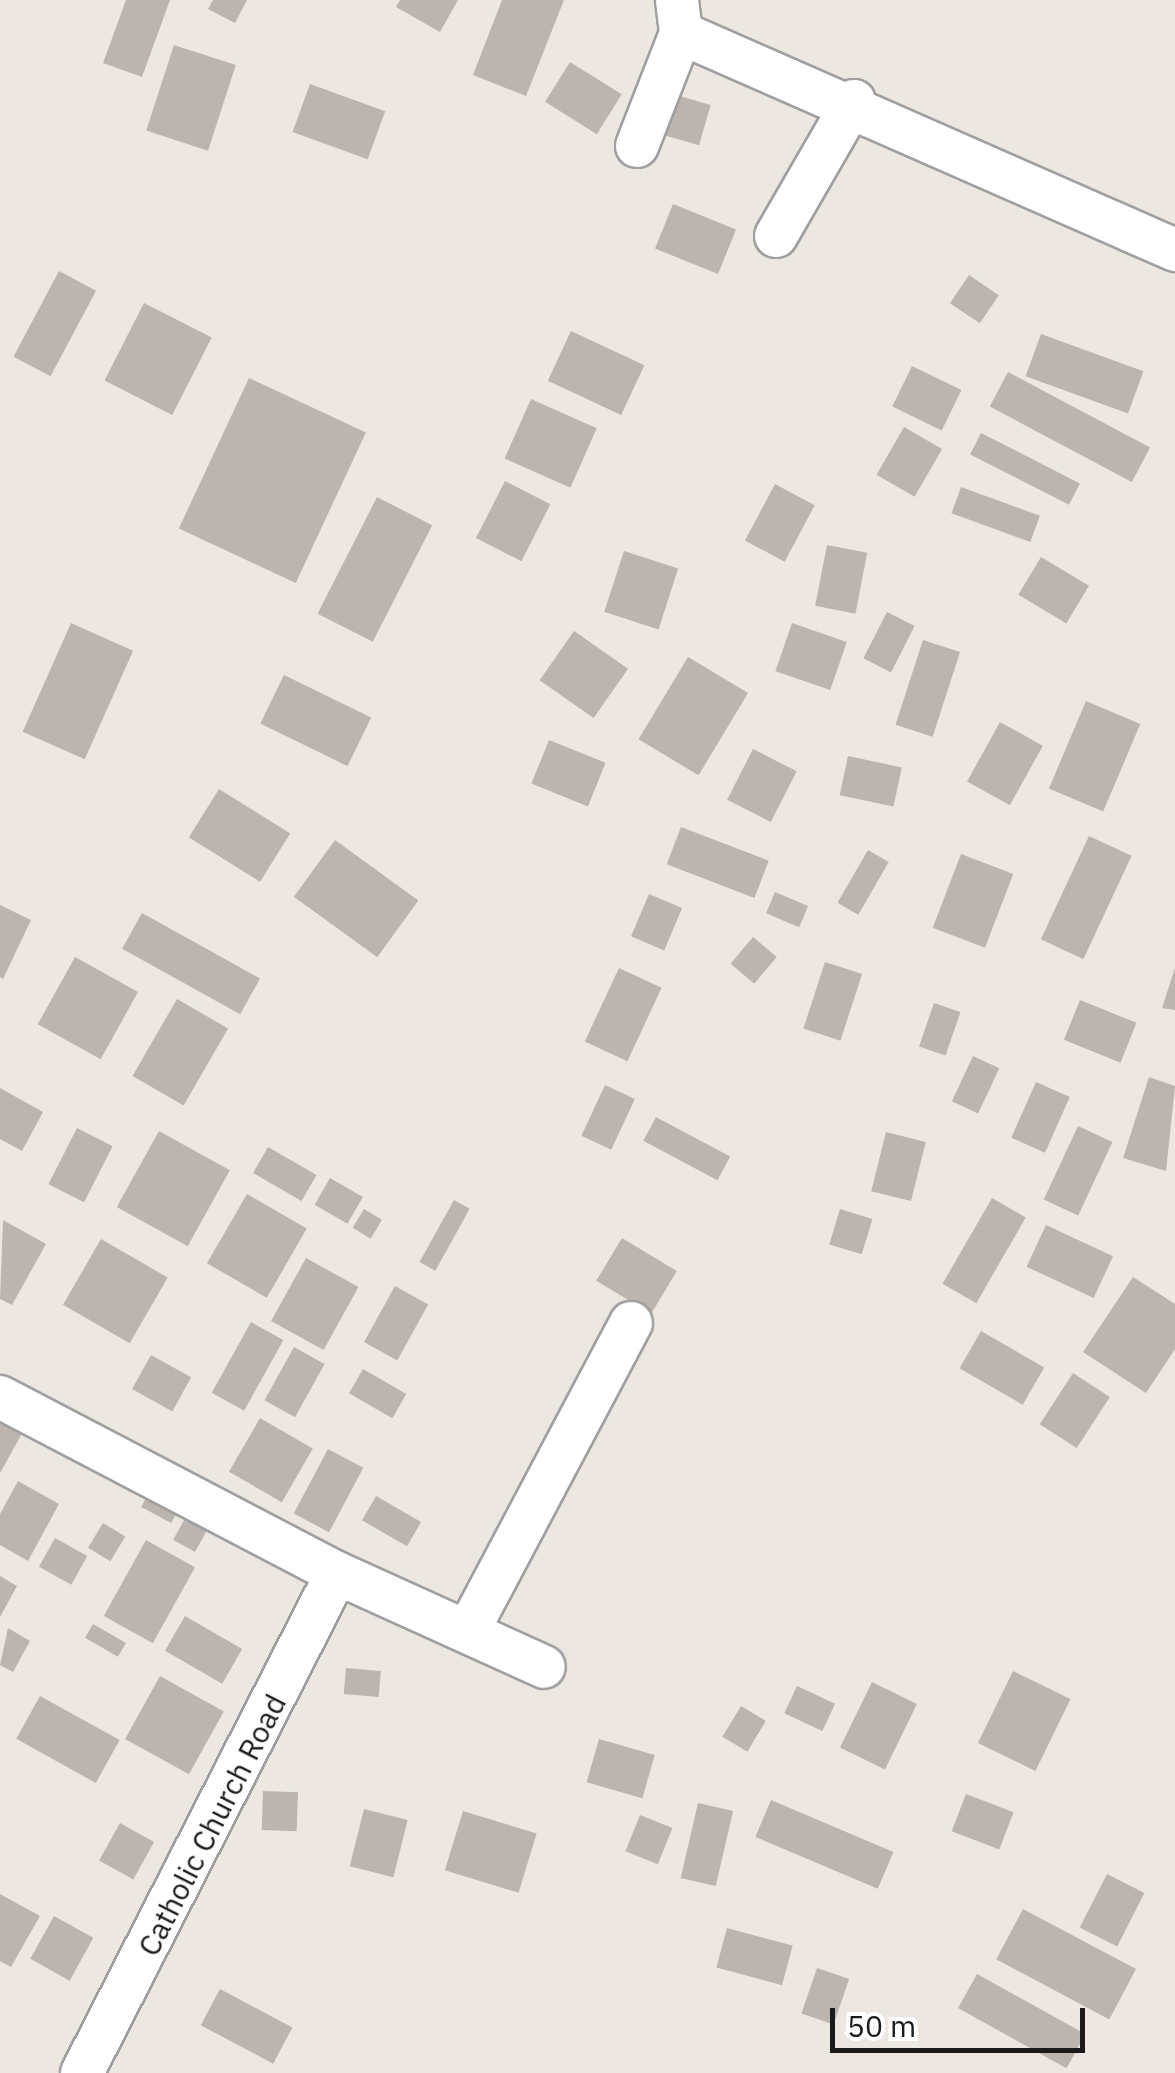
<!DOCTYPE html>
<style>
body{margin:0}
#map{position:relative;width:1175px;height:2073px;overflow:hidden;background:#ece8e1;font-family:"IBM Plex Sans",sans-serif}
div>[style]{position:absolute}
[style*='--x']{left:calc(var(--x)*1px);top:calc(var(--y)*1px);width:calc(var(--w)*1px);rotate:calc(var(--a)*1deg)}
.building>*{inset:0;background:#bcb4ae;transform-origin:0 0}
.roads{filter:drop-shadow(2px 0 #9f9f9f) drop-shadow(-2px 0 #9f9f9f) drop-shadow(0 2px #9f9f9f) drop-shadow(0 -2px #9f9f9f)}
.minor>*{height:42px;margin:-21px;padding:0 21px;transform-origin:21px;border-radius:21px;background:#fff}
span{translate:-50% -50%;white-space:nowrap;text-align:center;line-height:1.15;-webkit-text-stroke:9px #fff;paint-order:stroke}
.street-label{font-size:30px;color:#1b1b1b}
.scale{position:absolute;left:830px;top:2008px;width:255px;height:45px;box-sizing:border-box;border:5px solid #1b1b1b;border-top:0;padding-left:12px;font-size:30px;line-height:35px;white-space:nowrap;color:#1b1b1b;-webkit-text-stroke:8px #fff;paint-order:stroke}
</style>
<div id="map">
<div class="building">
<div style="clip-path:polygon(126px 0,170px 0,142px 77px,103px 63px)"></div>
<div style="clip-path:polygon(213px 0,247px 0,235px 23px,208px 9px)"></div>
<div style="clip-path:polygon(400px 0,458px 0,440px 32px,396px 7px)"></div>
<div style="clip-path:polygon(502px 0,564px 0,526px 96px,473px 75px)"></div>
<div style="left:174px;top:45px;width:65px;height:90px;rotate:18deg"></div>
<div style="left:570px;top:62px;width:61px;height:47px;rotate:32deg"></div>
<div style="left:310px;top:84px;width:80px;height:51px;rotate:20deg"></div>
<div style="left:676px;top:95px;width:36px;height:42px;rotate:16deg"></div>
<div style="left:673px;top:204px;width:68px;height:48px;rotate:22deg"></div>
<div style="left:59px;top:271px;width:42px;height:97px;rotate:28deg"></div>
<div style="left:969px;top:275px;width:36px;height:34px;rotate:34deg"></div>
<div style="left:144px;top:303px;width:76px;height:87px;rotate:27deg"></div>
<div style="left:571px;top:331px;width:81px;height:55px;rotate:25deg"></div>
<div style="left:1041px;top:334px;width:109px;height:45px;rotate:20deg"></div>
<div style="left:912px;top:366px;width:55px;height:45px;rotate:26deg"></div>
<div style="left:1008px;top:372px;width:161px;height:39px;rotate:28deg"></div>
<div style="left:249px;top:378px;width:129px;height:166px;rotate:25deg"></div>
<div style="left:531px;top:399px;width:72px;height:65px;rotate:24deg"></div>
<div style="left:904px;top:427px;width:44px;height:55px;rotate:30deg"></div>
<div style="left:981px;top:433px;width:111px;height:24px;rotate:27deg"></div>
<div style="left:505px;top:481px;width:51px;height:64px;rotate:27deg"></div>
<div style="left:775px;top:484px;width:45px;height:64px;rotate:28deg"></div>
<div style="left:961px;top:487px;width:84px;height:28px;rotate:20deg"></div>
<div style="left:377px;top:497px;width:62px;height:131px;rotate:27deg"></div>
<div style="left:827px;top:545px;width:41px;height:62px;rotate:11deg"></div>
<div style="left:624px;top:551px;width:57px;height:64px;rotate:18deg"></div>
<div style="left:1041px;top:557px;width:56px;height:44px;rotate:31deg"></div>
<div style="left:887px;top:612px;width:31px;height:52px;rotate:27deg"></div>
<div style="left:71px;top:623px;width:68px;height:119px;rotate:24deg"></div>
<div style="left:792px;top:623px;width:58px;height:51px;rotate:19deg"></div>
<div style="left:574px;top:631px;width:66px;height:60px;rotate:35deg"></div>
<div style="left:923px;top:640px;width:39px;height:89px;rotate:18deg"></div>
<div style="left:688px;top:657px;width:70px;height:96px;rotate:31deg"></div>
<div style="left:284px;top:675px;width:97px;height:54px;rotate:26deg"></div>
<div style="left:1086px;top:701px;width:59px;height:95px;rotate:23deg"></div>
<div style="left:1000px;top:722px;width:49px;height:68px;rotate:29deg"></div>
<div style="left:549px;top:740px;width:61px;height:47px;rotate:22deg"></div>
<div style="left:753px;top:749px;width:49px;height:57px;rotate:27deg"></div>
<div style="left:848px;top:756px;width:55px;height:40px;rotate:12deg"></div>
<div style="left:219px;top:789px;width:84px;height:57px;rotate:32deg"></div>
<div style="left:681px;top:827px;width:94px;height:40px;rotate:21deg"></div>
<div style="left:1089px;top:836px;width:47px;height:114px;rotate:25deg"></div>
<div style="left:335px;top:840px;width:103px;height:70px;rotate:36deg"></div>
<div style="left:868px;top:850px;width:24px;height:61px;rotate:30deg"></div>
<div style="left:961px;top:854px;width:56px;height:79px;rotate:21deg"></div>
<div style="left:775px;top:892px;width:36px;height:23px;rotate:23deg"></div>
<div style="left:649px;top:894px;width:36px;height:46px;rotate:23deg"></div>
<div style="clip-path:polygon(0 905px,31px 920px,3px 979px,0 977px)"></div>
<div style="left:142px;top:913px;width:135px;height:41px;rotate:29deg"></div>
<div style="left:753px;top:937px;width:31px;height:35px;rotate:40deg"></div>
<div style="left:75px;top:957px;width:72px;height:77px;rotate:29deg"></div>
<div style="left:825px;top:962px;width:39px;height:70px;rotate:18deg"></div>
<div style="left:619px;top:968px;width:47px;height:81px;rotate:25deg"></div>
<div style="clip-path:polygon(1175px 968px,1175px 1010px,1162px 1008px)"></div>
<div style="left:177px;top:999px;width:59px;height:89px;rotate:30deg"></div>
<div style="left:1080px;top:1000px;width:61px;height:43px;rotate:22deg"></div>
<div style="left:934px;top:1003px;width:28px;height:46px;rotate:19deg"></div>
<div style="left:973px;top:1056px;width:29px;height:50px;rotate:25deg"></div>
<div style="clip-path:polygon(1149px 1077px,1175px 1086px,1166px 1171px,1123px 1158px)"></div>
<div style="left:1036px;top:1082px;width:37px;height:61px;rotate:24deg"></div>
<div style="left:605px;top:1085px;width:33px;height:56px;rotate:25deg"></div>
<div style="clip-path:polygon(0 1088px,43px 1112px,22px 1151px,0 1139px)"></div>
<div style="left:656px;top:1117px;width:84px;height:27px;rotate:28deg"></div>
<div style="left:1078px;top:1126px;width:38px;height:81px;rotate:25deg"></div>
<div style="left:77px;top:1128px;width:40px;height:63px;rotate:27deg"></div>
<div style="left:159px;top:1131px;width:81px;height:87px;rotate:29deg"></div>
<div style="left:886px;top:1132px;width:41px;height:61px;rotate:14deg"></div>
<div style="left:268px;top:1147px;width:56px;height:30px;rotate:30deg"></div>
<div style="left:330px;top:1178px;width:38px;height:31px;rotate:30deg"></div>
<div style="left:247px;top:1194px;width:69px;height:80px;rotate:30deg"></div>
<div style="left:992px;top:1198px;width:39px;height:99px;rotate:30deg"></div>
<div style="left:454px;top:1200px;width:18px;height:71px;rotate:29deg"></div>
<div style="left:364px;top:1209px;width:21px;height:22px;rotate:31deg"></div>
<div style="left:840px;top:1209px;width:34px;height:37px;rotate:17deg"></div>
<div style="clip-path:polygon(3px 1220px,46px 1244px,12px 1305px,0 1299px)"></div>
<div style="left:1046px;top:1225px;width:74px;height:46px;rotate:25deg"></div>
<div style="left:622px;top:1238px;width:64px;height:50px;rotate:31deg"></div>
<div style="left:101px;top:1239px;width:77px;height:76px;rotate:30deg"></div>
<div style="left:306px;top:1258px;width:60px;height:72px;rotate:29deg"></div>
<div style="clip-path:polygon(1133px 1277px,1175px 1304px,1175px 1349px,1146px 1393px,1083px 1352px)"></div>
<div style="left:395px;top:1286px;width:38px;height:64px;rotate:29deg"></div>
<div style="left:251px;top:1322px;width:37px;height:81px;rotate:29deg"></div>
<div style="left:981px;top:1331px;width:73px;height:43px;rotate:30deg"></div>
<div style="left:294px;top:1347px;width:35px;height:61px;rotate:29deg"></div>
<div style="left:151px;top:1355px;width:46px;height:39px;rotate:29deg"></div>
<div style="left:363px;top:1369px;width:50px;height:28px;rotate:30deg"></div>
<div style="left:1073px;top:1373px;width:44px;height:61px;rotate:33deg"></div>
<div style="clip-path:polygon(0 1417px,24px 1430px,0 1473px)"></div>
<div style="left:260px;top:1418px;width:61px;height:62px;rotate:30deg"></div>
<div style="left:328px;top:1449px;width:40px;height:73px;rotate:28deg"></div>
<div style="clip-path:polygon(18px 1481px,59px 1504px,28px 1561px,0 1545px,0 1514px)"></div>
<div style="left:153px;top:1485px;width:34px;height:25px;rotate:28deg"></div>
<div style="left:376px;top:1496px;width:52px;height:28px;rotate:30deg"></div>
<div style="left:193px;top:1504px;width:25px;height:41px;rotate:29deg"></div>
<div style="left:103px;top:1523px;width:26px;height:29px;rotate:31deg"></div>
<div style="left:55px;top:1538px;width:37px;height:33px;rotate:29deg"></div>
<div style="left:146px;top:1540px;width:56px;height:87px;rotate:29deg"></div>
<div style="clip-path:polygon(0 1576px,17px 1586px,0 1617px)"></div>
<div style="left:185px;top:1616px;width:66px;height:40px;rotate:30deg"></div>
<div style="left:93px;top:1624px;width:38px;height:16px;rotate:30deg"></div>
<div style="clip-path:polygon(8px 1628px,30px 1641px,13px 1672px,0 1665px)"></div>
<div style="left:346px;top:1668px;width:35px;height:26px;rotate:5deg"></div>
<div style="left:1013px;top:1671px;width:64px;height:80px;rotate:26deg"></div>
<div style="left:160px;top:1676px;width:73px;height:72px;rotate:29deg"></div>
<div style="left:872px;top:1682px;width:50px;height:73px;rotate:26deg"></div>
<div style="left:797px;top:1686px;width:42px;height:30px;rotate:25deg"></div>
<div style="left:40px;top:1696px;width:91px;height:49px;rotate:29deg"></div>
<div style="left:741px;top:1706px;width:29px;height:36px;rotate:31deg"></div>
<div style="left:599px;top:1739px;width:58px;height:45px;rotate:16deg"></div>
<div style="left:263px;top:1791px;width:35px;height:39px;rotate:2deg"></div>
<div style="left:966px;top:1794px;width:51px;height:40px;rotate:21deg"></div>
<div style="left:771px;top:1800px;width:133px;height:40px;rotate:23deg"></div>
<div style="left:698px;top:1803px;width:36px;height:77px;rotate:13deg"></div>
<div style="left:364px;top:1809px;width:45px;height:59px;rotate:14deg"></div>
<div style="left:463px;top:1811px;width:77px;height:62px;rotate:17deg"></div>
<div style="left:640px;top:1815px;width:35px;height:39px;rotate:22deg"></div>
<div style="left:120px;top:1823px;width:39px;height:43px;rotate:29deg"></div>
<div style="left:1107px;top:1874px;width:42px;height:60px;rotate:27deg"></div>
<div style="clip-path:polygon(0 1894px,40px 1916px,11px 1967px,0 1961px)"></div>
<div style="left:1023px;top:1909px;width:128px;height:57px;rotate:28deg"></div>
<div style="left:54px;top:1916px;width:45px;height:49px;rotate:29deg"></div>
<div style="left:727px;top:1928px;width:68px;height:41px;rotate:15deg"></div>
<div style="left:817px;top:1968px;width:34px;height:48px;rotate:19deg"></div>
<div style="left:977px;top:1974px;width:124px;height:39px;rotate:29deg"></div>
<div style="left:220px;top:1989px;width:82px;height:41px;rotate:28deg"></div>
</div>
<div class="roads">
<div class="minor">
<div style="--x:681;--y:33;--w:540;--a:23.71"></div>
<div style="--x:637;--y:146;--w:121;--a:-68.7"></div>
<div style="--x:681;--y:33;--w:33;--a:-97"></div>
<div style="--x:776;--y:236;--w:156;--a:-60"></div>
<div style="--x:0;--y:1397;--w:380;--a:27.6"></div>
<div style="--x:337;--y:1573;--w:227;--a:24.4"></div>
<div style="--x:470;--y:1627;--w:344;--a:-62.1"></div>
<div style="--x:82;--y:2073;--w:561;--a:-62.98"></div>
</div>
</div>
<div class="street-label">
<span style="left:212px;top:1825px;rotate:-63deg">Catholic Church Road</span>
</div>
<div class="scale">50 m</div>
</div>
